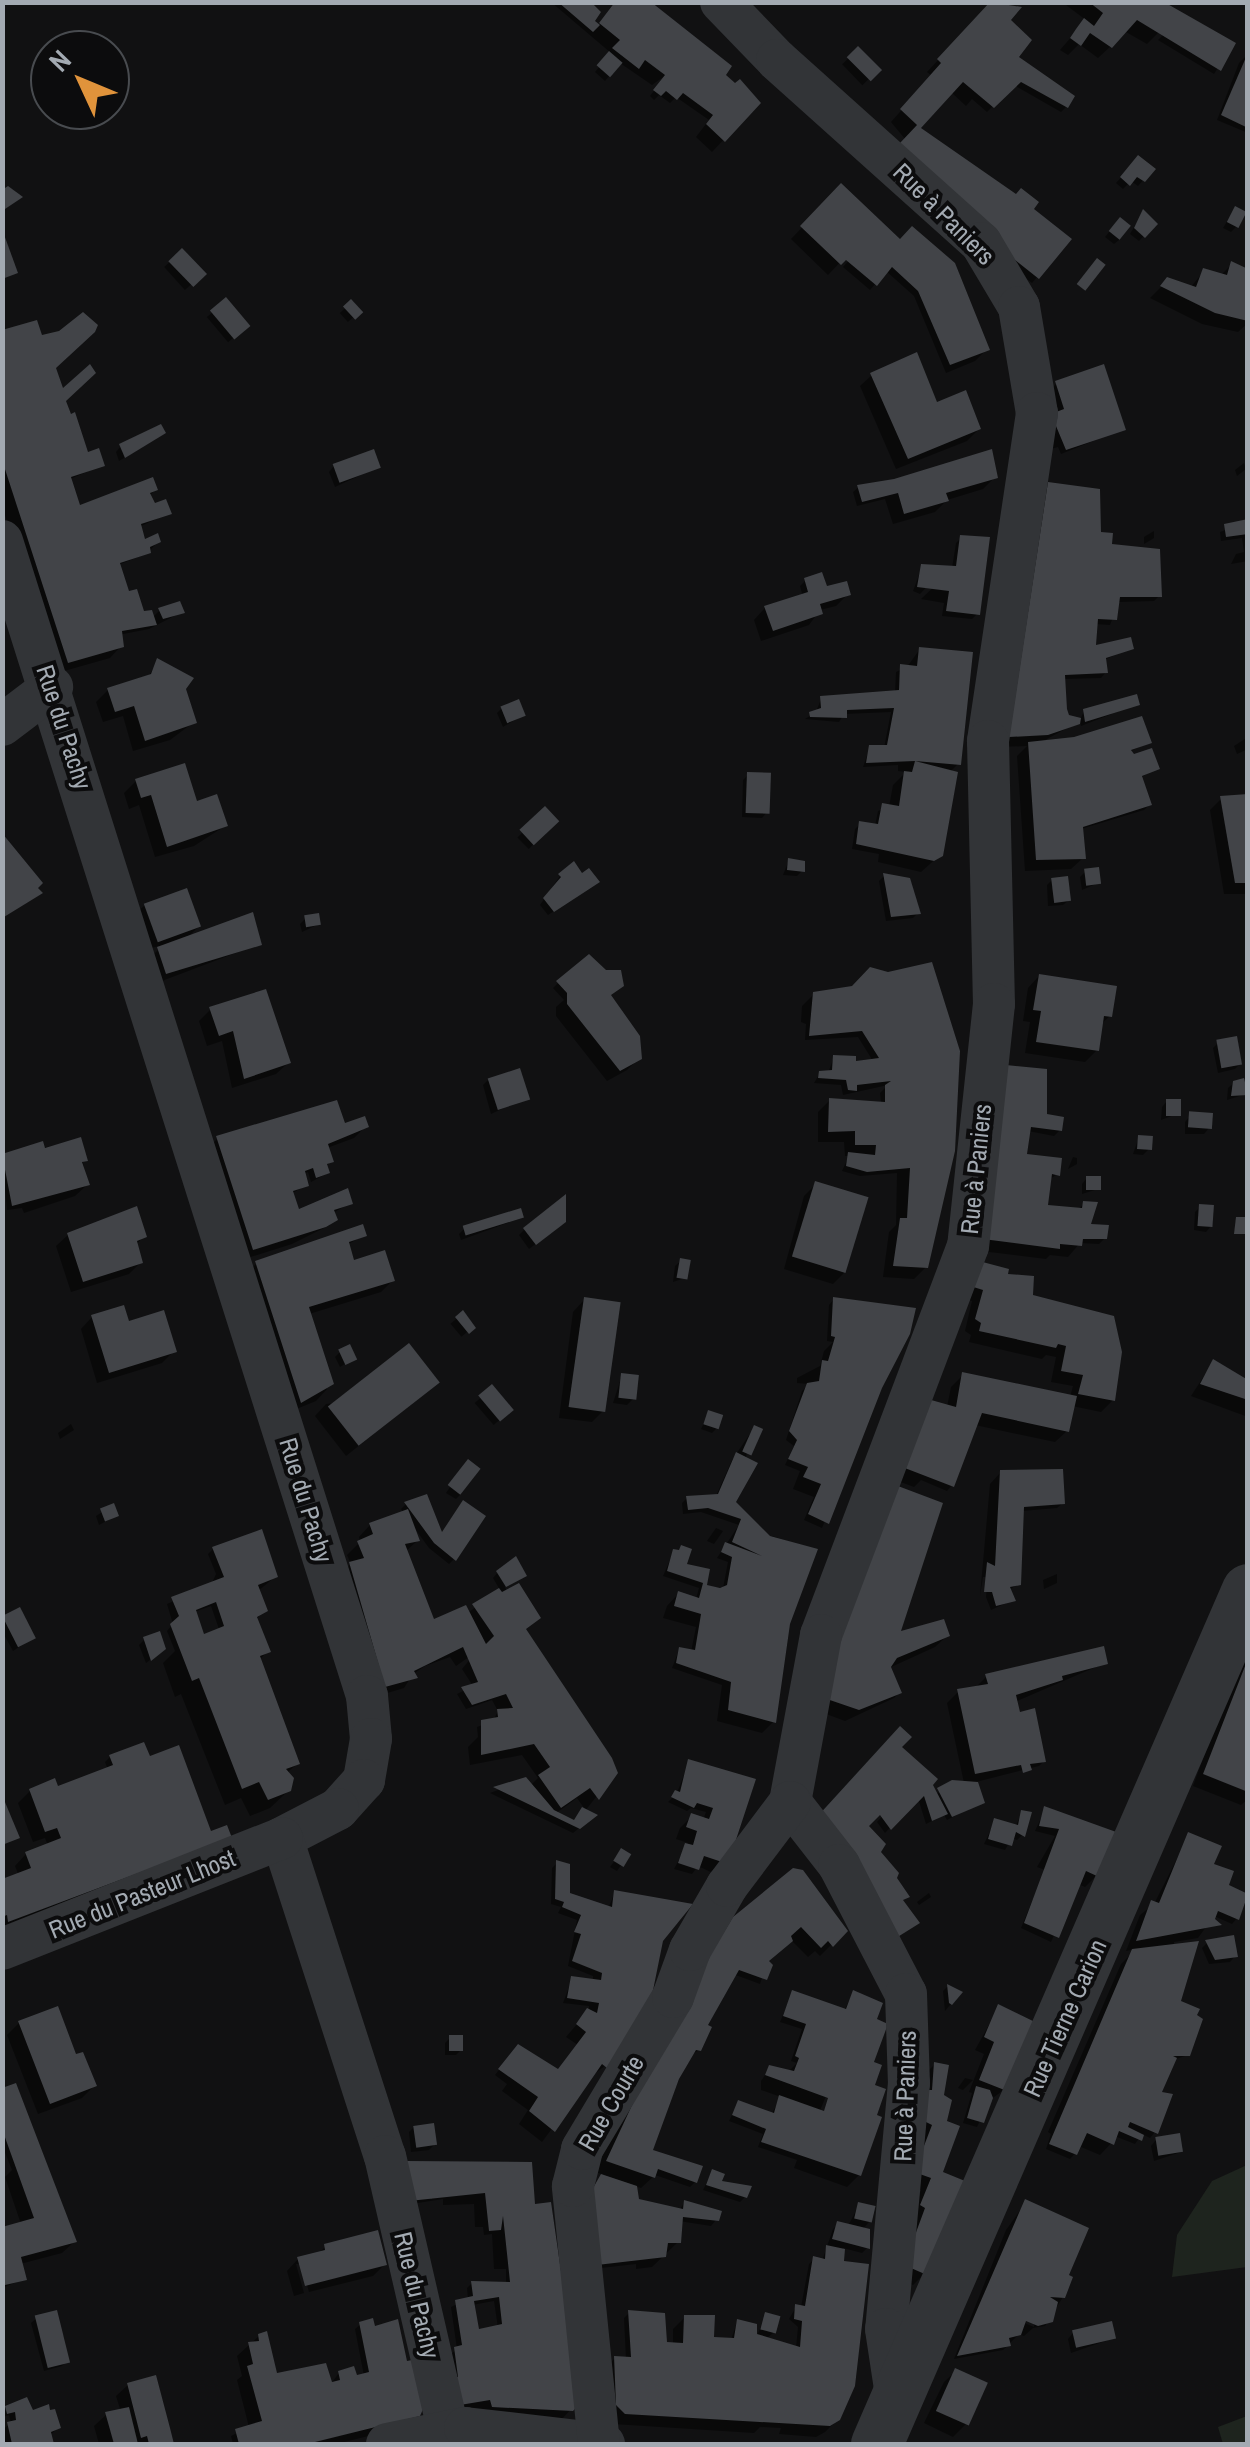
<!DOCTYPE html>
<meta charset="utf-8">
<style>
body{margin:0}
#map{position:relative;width:1250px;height:2447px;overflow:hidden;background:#111112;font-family:"Archivo Narrow",sans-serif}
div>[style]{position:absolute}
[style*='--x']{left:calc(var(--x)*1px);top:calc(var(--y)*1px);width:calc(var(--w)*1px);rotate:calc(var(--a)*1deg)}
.green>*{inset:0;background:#1e241e}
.shadow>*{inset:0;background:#0007;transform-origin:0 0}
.building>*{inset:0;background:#424448;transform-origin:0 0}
.minor>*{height:42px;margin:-21px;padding:0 21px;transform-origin:21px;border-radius:21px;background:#323437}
.tertiary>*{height:52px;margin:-26px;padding:0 26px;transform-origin:26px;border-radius:26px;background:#323437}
span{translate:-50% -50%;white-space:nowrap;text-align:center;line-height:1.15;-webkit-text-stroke:8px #0c0c0d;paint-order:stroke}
.street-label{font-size:25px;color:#a3aab2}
.frame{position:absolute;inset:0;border:5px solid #a3aab2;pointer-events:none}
.north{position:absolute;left:30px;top:30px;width:100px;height:100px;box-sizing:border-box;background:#0c0c0d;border:2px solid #484b4f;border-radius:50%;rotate:314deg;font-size:28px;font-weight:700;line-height:40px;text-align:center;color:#a3aab2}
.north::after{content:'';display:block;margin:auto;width:35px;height:45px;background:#e0933b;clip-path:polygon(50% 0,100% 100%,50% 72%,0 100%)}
</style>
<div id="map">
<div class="green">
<div style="clip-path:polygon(1247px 2165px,1247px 2267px,1172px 2277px,1177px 2235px,1212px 2181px)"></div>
<div style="clip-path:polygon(1247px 2416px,1247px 2444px,1223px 2444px,1218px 2427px)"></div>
</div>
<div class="shadow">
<div style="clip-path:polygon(551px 2px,576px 2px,597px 26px,615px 2px,758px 103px,712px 152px,696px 137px,709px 120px,676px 97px,670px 103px,659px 95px,654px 100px,650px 96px,666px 75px,652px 85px,620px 63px,605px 81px,595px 72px,611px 53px)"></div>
<div style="clip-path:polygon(992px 2px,1018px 7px,1007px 20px,1016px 58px,1066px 107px,1061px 112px,1014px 85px,987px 112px,972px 99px,966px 106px,951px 92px,917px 129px,1069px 239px,1032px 283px,1011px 267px,891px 122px,932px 76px,927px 72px)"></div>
<div style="clip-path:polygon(1062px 2px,1140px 2px,1146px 7px,1159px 2px,1233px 44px,1214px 74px,1158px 40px,1171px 27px,1167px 24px,1147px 44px,1126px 32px,1098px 58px,1079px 44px,1068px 55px,1060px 50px,1086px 20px)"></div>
<div style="left:858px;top:49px;width:29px;height:22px;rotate:46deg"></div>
<div style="clip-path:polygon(1248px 54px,1248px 133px,1217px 120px,1239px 63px)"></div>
<div style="clip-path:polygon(1138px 159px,1152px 170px,1138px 186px,1131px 181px,1123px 189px,1116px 183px)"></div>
<div style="clip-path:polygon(841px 187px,987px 349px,975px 361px,946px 373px,914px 296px,886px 271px,870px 290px,843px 267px,868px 239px,865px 236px,828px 275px,791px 239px)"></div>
<div style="clip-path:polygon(1143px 212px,1155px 224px,1139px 241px,1130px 234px)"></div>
<div style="clip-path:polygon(1231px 215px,1236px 227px,1231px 232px,1223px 228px)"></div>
<div style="clip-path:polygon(1115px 225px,1119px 240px,1114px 244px,1105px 237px)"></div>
<div style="left:182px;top:251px;width:31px;height:24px;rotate:48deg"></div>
<div style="clip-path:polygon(1232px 264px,1248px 272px,1248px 323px,1238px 332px,1202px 324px,1150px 298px,1168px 280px,1190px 288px,1204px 271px,1220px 276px)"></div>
<div style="left:226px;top:301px;width:33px;height:25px;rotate:50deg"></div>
<div style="left:351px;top:303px;width:12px;height:15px;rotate:48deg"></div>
<div style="clip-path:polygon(2px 335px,53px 368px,86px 455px,102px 465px,68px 480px,78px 510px,155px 490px,149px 496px,154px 507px,169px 513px,139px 527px,143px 542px,158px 541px,148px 553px,118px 565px,127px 591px,135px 591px,142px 614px,152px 618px,160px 610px,182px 612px,149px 629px,118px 635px,121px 646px,110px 658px,57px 673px,2px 506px)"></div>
<div style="clip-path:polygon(872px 375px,936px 405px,979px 429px,967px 441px,896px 469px,860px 386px)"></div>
<div style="clip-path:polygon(1057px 383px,1123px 429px,1061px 454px,1058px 447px,1047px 450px,1045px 395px)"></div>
<div style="clip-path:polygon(157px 438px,119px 461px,116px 452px,121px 446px)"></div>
<div style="clip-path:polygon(1244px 463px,1246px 469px,1237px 476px,1235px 470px)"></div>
<div style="clip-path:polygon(334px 466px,378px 467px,335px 487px,329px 472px)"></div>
<div style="clip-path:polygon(995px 477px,983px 489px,947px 500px,935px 512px,893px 524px,885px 499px,857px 506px,853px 492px,859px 487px)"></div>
<div style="clip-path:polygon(1248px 522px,1248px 561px,1231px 564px,1236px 554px,1244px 552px,1242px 538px,1221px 541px,1220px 532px)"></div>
<div style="clip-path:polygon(1154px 531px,1154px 538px,1144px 544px,1144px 537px)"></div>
<div style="clip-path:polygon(961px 538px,977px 614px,972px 619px,942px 616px,944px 603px,921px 599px,940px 581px,936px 577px,920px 594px,913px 591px,922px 567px,952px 568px,956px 543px)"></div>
<div style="clip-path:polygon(1098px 538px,1159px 596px,1154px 601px,1119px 602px,1110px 625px,1095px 624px,1093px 648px,1131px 648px,1104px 660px,1106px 672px,1101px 678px,1063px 679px,1067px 718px,1080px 720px,1084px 711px,1137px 704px,1081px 726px,1080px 721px,1036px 745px,1149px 742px,1129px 752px,1157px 768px,1140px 778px,1149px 805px,1144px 810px,1081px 829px,1083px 858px,1071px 869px,1025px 871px,1017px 756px,1027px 746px,999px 747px)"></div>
<div style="clip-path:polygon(805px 581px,848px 594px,836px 606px,820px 610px,809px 625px,761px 641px,754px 620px,765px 608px,803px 597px,800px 586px)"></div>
<div style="clip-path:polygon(920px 649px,958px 764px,950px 772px,955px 774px,954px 793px,940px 855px,921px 872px,878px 862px,879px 854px,852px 849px,855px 829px,860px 824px,875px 826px,878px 811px,889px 807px,893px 785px,906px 772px,898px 771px,898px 765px,863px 767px,870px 747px,884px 748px,891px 712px,844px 714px,839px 722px,805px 719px,816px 712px,821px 699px,895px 693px,896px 672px,907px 667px)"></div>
<div style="clip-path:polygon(158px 661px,183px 689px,194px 722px,170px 740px,133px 751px,123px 716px,103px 722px,96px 702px,108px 690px,148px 677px)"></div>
<div style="clip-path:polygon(502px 708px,523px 715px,503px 727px,497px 713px)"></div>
<div style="clip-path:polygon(1248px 737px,1248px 749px,1237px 754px,1234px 746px)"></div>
<div style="clip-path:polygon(748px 775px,767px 812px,762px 818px,742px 817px,743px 780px)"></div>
<div style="clip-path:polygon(136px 781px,196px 804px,225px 826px,194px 846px,155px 857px,139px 805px,129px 809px,124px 793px)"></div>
<div style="clip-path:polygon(1248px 796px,1248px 894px,1224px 894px,1210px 810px,1222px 798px)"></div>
<div style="left:545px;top:810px;width:16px;height:39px;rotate:45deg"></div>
<div style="clip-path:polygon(2px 837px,34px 898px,2px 918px)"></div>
<div style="clip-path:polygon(789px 860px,802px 871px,797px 876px,783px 875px)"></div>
<div style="clip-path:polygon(1085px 872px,1098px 883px,1082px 890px,1080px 877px)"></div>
<div style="clip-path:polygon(560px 876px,582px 876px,592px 886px,548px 915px,540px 905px)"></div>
<div style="clip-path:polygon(884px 876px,918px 913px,913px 918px,886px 921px,879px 881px)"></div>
<div style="clip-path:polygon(1052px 880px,1069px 900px,1063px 905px,1048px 906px,1047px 885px)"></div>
<div style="clip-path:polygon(145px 905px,198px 927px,183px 942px,259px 944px,154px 984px,147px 961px,163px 945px,144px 950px,133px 916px)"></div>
<div style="clip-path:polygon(305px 919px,319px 924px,302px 932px,300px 924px)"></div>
<div style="clip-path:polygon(888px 974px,926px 1267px,914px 1279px,883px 1277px,889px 1232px,896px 1225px,897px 1173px,860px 1176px,842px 1171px,849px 1156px,845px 1156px,844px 1142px,818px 1142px,818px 1112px,830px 1100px,881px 1102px,880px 1093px,888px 1085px,843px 1095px,841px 1085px,814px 1083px,820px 1073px,828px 1073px,834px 1057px,854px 1064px,873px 1061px,858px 1037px,805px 1040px,806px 1024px,801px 1022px,802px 1006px,814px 994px,853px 988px)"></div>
<div style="clip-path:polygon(1039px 976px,1110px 1016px,1100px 1025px,1097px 1050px,1085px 1062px,1025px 1053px,1030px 1022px,1023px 1021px,1028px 988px)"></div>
<div style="clip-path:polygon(558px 983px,639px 1058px,627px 1070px,607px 1081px,556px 1016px,556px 1007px,564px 1000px,553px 988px)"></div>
<div style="clip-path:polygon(211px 1009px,288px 1063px,276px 1074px,232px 1088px,222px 1041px,207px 1046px,199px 1021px)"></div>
<div style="clip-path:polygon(1218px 1043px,1240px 1064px,1235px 1069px,1218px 1073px,1213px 1048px)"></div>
<div style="clip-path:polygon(488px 1080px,527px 1097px,491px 1114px,483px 1085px)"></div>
<div style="clip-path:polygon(1234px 1083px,1246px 1094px,1227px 1100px,1228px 1088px)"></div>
<div style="clip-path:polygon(1167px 1101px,1177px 1114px,1161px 1120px,1162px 1107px)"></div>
<div style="clip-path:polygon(1044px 1116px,1060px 1130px,1054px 1136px,1028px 1131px,1026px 1163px,1057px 1174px,1049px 1180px,1044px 1213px,1077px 1210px,1084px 1204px,1088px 1227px,1105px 1238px,1099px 1244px,1080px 1243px,1068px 1257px,1050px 1255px,1046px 1259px,973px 1250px,987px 1135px)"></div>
<div style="clip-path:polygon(1190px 1116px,1209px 1128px,1204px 1134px,1185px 1134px,1185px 1122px)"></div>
<div style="clip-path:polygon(366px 1126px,354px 1138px,327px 1148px,331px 1161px,326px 1166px,328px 1173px,311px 1182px,308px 1172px,303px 1174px,306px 1185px,291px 1194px,298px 1214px,350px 1203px,333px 1213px,330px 1225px,292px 1244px,241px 1260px,206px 1150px,218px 1138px)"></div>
<div style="clip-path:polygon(1139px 1137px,1149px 1149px,1143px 1155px,1133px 1154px)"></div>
<div style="clip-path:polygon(79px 1140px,87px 1185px,75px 1196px,24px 1213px,22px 1208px,7px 1210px,2px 1157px)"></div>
<div style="clip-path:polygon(1073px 1157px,1077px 1158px,1077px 1164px,1068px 1169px)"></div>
<div style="clip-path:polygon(1087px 1178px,1098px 1189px,1082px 1194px,1082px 1184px)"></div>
<div style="clip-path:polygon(816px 1184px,845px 1272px,833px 1284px,784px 1269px,804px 1196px)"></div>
<div style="clip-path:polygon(1200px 1207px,1211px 1226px,1206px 1232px,1194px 1230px,1195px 1212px)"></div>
<div style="clip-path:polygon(521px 1218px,461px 1240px,459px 1234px,464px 1229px)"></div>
<div style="clip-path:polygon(558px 1227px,529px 1249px,519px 1235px,524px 1230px)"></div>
<div style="clip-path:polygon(68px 1235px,144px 1236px,136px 1245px,141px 1262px,129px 1274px,71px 1292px,56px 1246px)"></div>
<div style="clip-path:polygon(364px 1235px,347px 1245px,352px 1262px,392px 1281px,381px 1292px,309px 1314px,327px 1389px,316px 1401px,289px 1412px,245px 1275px,257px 1263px)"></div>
<div style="clip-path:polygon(681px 1261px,685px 1278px,673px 1282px,675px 1266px)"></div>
<div style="clip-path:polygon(975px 1263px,1005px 1276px,1031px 1297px,1113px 1400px,1101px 1412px,1072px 1406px,1067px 1431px,1055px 1442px,975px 1425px,952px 1485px,947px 1491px,921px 1480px,914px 1487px,887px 1477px,947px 1407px,951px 1387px,963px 1375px,1070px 1397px,1073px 1386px,1051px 1382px,1056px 1357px,1046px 1355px,1042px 1359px,969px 1342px,971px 1335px,965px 1331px,972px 1301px,957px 1297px)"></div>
<div style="clip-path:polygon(834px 1299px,880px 1387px,822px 1528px,804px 1520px,814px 1497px,793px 1489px,800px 1471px,785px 1465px,794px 1446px,786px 1440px,802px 1391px,809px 1384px,797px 1383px,797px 1378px,820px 1366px,824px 1351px,833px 1342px,827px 1341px,829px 1305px)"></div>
<div style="clip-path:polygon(584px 1300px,604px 1410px,592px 1422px,559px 1418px,573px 1312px)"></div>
<div style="left:462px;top:1314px;width:17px;height:15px;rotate:50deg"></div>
<div style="clip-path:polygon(92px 1317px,127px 1325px,174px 1351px,162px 1363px,97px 1383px,81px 1329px)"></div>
<div style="clip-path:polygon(340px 1352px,354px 1358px,340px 1367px,335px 1357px)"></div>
<div style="clip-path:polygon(1213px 1362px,1248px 1382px,1248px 1417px,1191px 1396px)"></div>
<div style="clip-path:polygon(622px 1375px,633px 1399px,627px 1405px,613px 1403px)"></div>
<div style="left:492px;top:1388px;width:29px;height:23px;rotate:49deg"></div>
<div style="clip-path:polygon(425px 1393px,346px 1456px,315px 1416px,326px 1404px)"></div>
<div style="clip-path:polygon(709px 1413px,717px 1428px,712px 1433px,701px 1429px)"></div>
<div style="clip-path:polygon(71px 1424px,74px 1430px,60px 1439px,58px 1433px)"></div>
<div style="clip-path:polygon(754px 1428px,733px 1503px,769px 1539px,772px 1536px,815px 1550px,787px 1623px,774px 1721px,762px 1733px,717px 1721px,722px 1685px,672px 1668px,679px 1650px,691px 1652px,696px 1627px,663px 1618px,667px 1606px,678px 1594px,696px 1599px,699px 1588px,663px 1576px,674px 1551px,683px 1566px,707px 1571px,705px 1587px,723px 1588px,728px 1562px,717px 1558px,739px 1525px,701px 1512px,683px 1514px,682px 1503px,687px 1498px,716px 1496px,732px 1460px)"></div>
<div style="clip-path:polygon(463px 1468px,461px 1494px,456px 1499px,446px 1493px)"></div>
<div style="clip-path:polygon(1001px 1472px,1063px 1503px,1057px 1508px,1022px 1511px,1018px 1584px,1009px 1590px,1013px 1600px,991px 1610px,986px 1597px,988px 1577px,983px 1577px,980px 1596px,990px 1484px)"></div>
<div style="clip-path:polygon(evenodd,406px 1504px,454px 1559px,449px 1564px,429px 1548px,413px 1526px,417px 1541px,405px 1552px,433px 1623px,466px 1614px,500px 1590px,493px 1578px,498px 1572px,524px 1576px,505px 1587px,524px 1630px,615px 1773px,585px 1811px,589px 1820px,573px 1833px,490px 1793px,525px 1780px,530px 1786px,538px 1778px,522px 1755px,470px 1765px,468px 1747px,478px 1737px,477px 1727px,493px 1721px,498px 1711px,492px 1700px,466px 1709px,457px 1694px,473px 1686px,462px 1669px,476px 1652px,456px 1666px,450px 1657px,425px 1666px,413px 1674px,404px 1688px,374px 1697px,339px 1576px,351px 1564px,347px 1555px,360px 1542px,359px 1537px,370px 1525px,404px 1513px,401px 1509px,406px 1504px,577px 1798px,584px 1808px,573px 1823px,555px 1814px,577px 1798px)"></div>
<div style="clip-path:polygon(112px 1506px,116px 1516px,99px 1525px,96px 1516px)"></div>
<div style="clip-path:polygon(716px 1528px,723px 1531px,714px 1544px,707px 1541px)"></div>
<div style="clip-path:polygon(evenodd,213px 1549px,275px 1577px,258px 1591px,265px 1610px,256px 1619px,268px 1651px,259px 1660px,297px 1764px,289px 1771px,288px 1791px,270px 1808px,250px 1816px,241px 1798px,225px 1805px,181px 1694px,175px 1697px,163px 1663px,175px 1651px,167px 1631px,173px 1624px,167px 1604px,211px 1585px,216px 1574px,208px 1554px,213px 1549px,211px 1606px,220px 1632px,193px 1641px,194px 1612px,211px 1606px)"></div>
<div style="clip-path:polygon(1057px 1574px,1057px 1583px,1044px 1589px,1043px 1580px)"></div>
<div style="clip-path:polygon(19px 1610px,33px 1638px,13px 1651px,2px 1631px,2px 1619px)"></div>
<div style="clip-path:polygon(898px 1634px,947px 1636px,935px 1647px,889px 1668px,899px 1693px,894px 1698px,845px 1721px,810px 1708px)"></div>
<div style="clip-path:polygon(1248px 1636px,1248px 1799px,1241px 1805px,1193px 1786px)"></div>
<div style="clip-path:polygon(145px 1639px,158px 1654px,146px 1663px,139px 1645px)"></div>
<div style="clip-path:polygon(1105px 1663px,1015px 1702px,1044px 1761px,1039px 1766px,976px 1782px,982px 1802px,947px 1820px,944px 1815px,926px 1824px,918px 1798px,885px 1833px,877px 1822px,899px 1798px,898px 1747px,935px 1794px,964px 1783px,947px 1703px,959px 1691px,974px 1689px,987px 1676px)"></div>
<div style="clip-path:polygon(110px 1757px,147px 1760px,209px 1834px,224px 1842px,2px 1930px,2px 1882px,19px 1876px,15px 1866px,26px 1854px,48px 1846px,45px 1838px,33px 1842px,18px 1803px,30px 1791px,57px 1789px,108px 1770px,105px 1762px)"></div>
<div style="clip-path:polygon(689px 1762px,753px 1780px,715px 1874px,698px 1866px,692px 1874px,674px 1869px,688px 1843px,676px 1839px,680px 1828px,692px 1816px,703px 1820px,706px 1812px,691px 1808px,687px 1811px,668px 1802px,677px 1793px)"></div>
<div style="clip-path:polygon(1045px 1809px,1097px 1875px,1085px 1887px,1078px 1884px,1051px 1942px,1021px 1928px,1045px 1870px,1037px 1867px,1055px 1836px,1035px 1831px)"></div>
<div style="clip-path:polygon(1022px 1813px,1022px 1835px,1017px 1840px,1012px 1838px,1005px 1850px,984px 1844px,995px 1821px,1015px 1827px)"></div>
<div style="clip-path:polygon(1189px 1835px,1225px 1887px,1237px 1918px,1232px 1924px,1214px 1916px,1198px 1938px,1174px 1942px,1178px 2002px,1194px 2016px,1188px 2055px,1173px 2060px,1159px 2093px,1155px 2132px,1150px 2138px,1142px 2134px,1135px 2144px,1117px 2137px,1100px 2155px,1081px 2147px,1070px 2159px,1046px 2149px,1051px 2134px,1048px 2132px,1121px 1964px,1136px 1949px,1126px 1951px,1140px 1915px,1154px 1904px)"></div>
<div style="clip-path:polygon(622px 1851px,628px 1855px,617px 1871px,610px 1867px)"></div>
<div style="clip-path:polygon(557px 1863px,567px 1895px,608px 1909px,615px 1892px,681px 1919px,661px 1940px,605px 2066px,591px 2076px,542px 2142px,519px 2124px,528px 2110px,502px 2091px,507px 2084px,495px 2075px,513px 2052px,559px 2072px,578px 2045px,566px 2037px,589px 2010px,589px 2006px,563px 2003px,572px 1979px,593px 1981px,593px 1976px,568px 1966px,577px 1920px,558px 1913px,561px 1907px,551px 1904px,552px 1868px)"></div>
<div style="clip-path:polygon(929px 1893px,931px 1897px,919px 1905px,917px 1902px)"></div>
<div style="clip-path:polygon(734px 1919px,845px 1931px,820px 1956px,815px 1951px,808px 1957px,791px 1940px,767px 1962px,760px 1984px,733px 1974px,713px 2010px,699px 2050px,691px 2055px,680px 2077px,650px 2151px,695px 2182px,690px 2187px,655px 2175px,641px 2188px,635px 2186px,636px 2201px,679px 2211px,684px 2203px,716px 2220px,711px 2226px,679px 2221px,678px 2242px,652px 2267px,636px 2269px,636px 2264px,592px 2269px,589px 2189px,604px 2175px,596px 2172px,604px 2150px)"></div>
<div style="clip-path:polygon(1207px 1943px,1235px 1956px,1230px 1962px,1209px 1964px,1202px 1948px)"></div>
<div style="clip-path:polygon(947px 1987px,960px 1993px,945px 2011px,943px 1991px)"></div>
<div style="clip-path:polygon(evenodd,793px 1993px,844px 2011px,853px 1993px,875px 2018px,872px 2087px,859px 2175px,847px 2187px,794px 2168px,797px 2160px,758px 2147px,763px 2134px,729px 2121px,738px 2103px,771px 2115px,781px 2097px,761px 2090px,761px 2081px,770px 2068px,789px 2071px,797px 2063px,791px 2061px,802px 2029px,780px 2022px,793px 1993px,830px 2086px,835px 2088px,825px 2113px,819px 2113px,830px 2086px)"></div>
<div style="clip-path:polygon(999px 2007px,1005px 2089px,990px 2100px,977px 2127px,963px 2123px,972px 2093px,969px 2092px,984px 2054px,975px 2050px)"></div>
<div style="clip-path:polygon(19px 2023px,75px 2058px,94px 2086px,82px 2098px,38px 2114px,7px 2035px)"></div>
<div style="clip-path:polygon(450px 2038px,461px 2050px,456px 2055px,445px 2055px,445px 2043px)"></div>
<div style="clip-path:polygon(934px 2065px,941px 2097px,940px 2174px,925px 2273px,913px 2285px,894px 2277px,921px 2190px,904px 2183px,929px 2070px)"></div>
<div style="clip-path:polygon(965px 2078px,973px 2080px,963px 2090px,958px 2088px)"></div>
<div style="clip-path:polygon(2px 2091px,74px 2242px,62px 2253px,20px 2264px,24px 2279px,2px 2288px,2px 2229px,21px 2224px,5px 2177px,12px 2170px,2px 2145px)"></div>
<div style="clip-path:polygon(414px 2127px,435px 2144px,429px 2150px,411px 2152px,409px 2132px)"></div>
<div style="clip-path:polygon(1156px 2140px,1181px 2152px,1154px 2161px,1151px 2146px)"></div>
<div style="clip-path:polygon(evenodd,401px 2168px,532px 2206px,578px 2402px,559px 2422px,447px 2416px,443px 2361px,457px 2349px,451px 2307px,468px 2299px,467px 2288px,472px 2283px,506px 2284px,506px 2269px,494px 2269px,492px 2234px,484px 2235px,483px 2227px,475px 2227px,474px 2204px,443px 2205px,443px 2199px,405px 2205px,401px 2168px,494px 2301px,498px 2328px,477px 2332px,472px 2305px,494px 2301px)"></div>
<div style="clip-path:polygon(712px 2172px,719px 2183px,745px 2197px,740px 2202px,703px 2190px)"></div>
<div style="clip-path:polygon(evenodd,1026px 2202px,1065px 2276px,1063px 2297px,1045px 2326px,1033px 2328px,1024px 2336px,1019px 2334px,1003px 2350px,954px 2359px,1006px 2230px,1026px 2202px,998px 2312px,1034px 2321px,1034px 2327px,998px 2312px)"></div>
<div style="clip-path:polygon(859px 2205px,869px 2222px,862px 2230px,867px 2248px,862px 2253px,843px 2248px,838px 2419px,825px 2432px,816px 2437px,779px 2434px,781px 2428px,760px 2427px,754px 2433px,613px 2424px,603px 2370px,615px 2358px,626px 2359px,624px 2318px,629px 2313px,664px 2345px,673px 2345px,673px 2329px,685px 2317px,709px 2345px,731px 2340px,737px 2322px,756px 2338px,766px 2315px,773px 2333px,766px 2339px,796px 2348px,798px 2327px,789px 2319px,796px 2307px,801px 2307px,809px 2264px,814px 2259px,822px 2261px,833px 2229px,838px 2224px,848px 2226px)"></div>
<div style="clip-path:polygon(325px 2247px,385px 2264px,373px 2276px,309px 2292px,301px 2264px,296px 2264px,304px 2293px,294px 2296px,287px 2271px,298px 2259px,318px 2254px)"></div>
<div style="clip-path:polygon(37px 2318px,67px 2361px,62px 2366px,44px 2371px,31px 2323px)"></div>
<div style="clip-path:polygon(361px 2324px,405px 2427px,336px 2444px,233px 2444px,231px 2436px,249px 2427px,237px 2380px,242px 2376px,237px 2356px,249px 2345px,259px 2336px,275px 2378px,330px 2385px,339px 2373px,364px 2376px,355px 2329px)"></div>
<div style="clip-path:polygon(1073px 2333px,1114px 2338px,1071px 2353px,1068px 2339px)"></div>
<div style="clip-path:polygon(956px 2371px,984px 2384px,965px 2425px,953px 2437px,924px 2423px,944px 2382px)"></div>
<div style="clip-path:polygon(154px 2378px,171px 2444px,99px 2444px,94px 2426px,106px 2415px,121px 2412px,116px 2396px,128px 2385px)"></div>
<div style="clip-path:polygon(7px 2408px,32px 2413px,58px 2428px,49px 2436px,52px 2444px,2px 2443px,2px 2430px,11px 2423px,9px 2415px,2px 2417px)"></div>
</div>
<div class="building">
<div style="clip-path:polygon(558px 2px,591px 2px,601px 12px,595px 21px,600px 25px,593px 32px)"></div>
<div style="clip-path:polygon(615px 2px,651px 2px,732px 66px,726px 75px,735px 83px,740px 79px,761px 103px,725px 142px,706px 124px,713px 115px,683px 93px,677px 100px,666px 91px,661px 96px,653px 90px,665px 75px,645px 60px,639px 69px,612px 48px,620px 40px,599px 23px)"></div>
<div style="clip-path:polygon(990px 2px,1022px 7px,1011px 20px,1032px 40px,1019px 57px,1075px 96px,1068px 108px,1021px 82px,994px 108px,963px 82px,921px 128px,1016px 194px,1021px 188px,1039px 202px,1034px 209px,1072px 239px,1039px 279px,981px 233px,900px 143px,917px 125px,900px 109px,941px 63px,937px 59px)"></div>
<div style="clip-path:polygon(1089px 2px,1164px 2px,1236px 43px,1221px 71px,1137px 20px,1112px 48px,1090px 33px,1081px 46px,1070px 38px,1076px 29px,1084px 18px,1094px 26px,1103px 13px)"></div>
<div style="left:858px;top:46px;width:34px;height:16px;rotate:45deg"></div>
<div style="left:609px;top:51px;width:18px;height:19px;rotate:41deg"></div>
<div style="clip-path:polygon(1247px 55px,1248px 55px,1248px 128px,1221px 115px)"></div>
<div style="clip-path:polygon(1138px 155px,1156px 169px,1145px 182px,1137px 177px,1130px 186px,1120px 177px)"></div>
<div style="clip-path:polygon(841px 183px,900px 239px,912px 226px,955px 263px,990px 350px,950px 365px,918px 291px,892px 267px,877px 286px,846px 260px,841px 265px,800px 226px)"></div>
<div style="clip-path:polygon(8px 186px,23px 197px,2px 211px,2px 190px)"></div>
<div style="left:1235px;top:206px;width:13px;height:18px;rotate:27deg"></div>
<div style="clip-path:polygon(1143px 209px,1158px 224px,1145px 238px,1134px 228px)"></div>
<div style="left:1120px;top:217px;width:14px;height:18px;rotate:39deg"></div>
<div style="clip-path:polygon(2px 229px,18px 273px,2px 279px)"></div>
<div style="left:182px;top:248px;width:36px;height:19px;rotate:46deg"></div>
<div style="left:1097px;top:258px;width:11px;height:33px;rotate:38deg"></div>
<div style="clip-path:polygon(1231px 261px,1248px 269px,1248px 321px,1215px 313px,1160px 286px,1167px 277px,1196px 287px,1203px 268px,1227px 275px)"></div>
<div style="left:226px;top:297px;width:38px;height:21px;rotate:50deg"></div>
<div style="left:351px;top:299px;width:18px;height:11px;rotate:47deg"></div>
<div style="clip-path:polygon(83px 312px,98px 325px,95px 332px,56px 368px,63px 388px,90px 364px,96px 373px,66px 401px,71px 414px,75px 412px,88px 452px,99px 448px,105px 466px,71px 477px,80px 505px,153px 477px,158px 490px,150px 493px,155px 503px,166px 499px,172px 514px,141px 524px,145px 539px,158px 533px,161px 542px,150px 547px,151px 553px,120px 563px,129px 591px,137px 589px,144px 611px,152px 610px,157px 625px,122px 631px,124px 647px,68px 663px,2px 460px,2px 330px,37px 320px,42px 335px,59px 331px)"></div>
<div style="clip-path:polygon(917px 352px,937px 402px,966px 390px,981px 429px,908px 459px,870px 373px)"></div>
<div style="clip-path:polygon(1104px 364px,1126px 430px,1066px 450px,1051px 414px,1064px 409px,1055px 381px)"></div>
<div style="clip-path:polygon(161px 424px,166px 433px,125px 458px,119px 444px)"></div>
<div style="left:374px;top:449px;width:20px;height:44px;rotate:70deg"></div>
<div style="clip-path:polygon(992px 449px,998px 478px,946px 493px,949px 501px,904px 514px,898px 493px,862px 502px,857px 485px,894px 479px)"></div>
<div style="clip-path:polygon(1048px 482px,1100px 489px,1101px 532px,1113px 533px,1112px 544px,1160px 549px,1162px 597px,1120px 597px,1117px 620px,1098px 619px,1096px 645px,1131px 637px,1134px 649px,1106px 658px,1108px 673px,1065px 675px,1067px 709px,1069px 715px,1081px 718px,1080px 724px,1048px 735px,1009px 737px)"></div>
<div style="clip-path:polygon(1248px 519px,1248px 534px,1226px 537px,1224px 524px)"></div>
<div style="clip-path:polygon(960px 535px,990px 537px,980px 615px,946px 611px,949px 591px,917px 587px,921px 564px,956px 566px)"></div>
<div style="clip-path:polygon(822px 572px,827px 586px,847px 581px,851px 595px,820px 604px,823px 614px,773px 631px,764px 606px,808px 592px,804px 578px)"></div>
<div style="clip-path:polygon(180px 601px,185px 613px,163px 619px,158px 608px)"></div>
<div style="clip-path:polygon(919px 647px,973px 652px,961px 765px,915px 761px,958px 772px,943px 856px,934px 861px,856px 844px,859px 821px,878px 824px,882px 803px,899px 806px,904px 771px,912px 772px,915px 761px,866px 763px,869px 745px,887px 745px,894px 708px,847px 710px,847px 718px,810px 717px,809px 712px,821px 708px,820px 696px,899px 690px,900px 664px,917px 666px)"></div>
<div style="clip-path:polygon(157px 658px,194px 678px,186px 689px,197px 723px,145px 741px,134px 706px,115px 712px,107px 688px,151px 674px)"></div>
<div style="clip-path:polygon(1137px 694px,1140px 705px,1085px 722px,1083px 709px)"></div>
<div style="left:519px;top:699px;width:18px;height:20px;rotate:68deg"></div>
<div style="clip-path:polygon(1142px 716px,1152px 743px,1131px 750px,1134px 754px,1152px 748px,1160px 769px,1142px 776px,1152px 805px,1083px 827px,1086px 859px,1036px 860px,1028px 742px,1074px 737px)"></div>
<div style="clip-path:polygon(185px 763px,197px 801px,217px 794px,228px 826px,167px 847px,151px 795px,141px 798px,135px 779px)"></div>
<div style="left:747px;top:772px;width:24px;height:41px;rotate:2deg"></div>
<div style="clip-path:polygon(1248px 794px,1248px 883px,1235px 883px,1220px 796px)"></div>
<div style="left:545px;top:806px;width:21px;height:35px;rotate:47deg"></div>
<div style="clip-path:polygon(2px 833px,43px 883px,38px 888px,43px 893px,4px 917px)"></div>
<div style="clip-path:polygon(788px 858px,805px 861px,805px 872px,787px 870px)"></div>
<div style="clip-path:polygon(574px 861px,582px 873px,589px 868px,600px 882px,554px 912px,543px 898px,561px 877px,558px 874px)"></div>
<div style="left:1099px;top:867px;width:17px;height:15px;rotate:83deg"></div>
<div style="clip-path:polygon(883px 873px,910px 878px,921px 914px,891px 917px)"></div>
<div style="left:1068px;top:876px;width:25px;height:17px;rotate:83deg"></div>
<div style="left:187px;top:888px;width:41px;height:46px;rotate:70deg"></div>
<div style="clip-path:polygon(253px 912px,262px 945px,166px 974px,157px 947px)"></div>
<div style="left:319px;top:913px;width:12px;height:15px;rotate:81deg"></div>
<div style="clip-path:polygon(589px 954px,606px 970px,621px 970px,624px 986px,611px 995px,640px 1036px,642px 1059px,620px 1071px,567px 1004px,567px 993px,556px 981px)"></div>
<div style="clip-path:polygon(932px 962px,960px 1051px,955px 1151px,928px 1268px,893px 1266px,900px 1218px,907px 1218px,910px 1168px,867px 1172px,846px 1166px,848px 1152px,875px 1155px,876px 1145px,855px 1145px,855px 1131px,828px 1132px,829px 1098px,885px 1102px,885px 1085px,891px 1081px,857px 1085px,857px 1091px,848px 1090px,846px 1080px,818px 1078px,819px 1071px,832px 1070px,833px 1055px,856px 1056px,856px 1061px,879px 1058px,862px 1031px,809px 1036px,813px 992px,852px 986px,870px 967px,888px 972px)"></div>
<div style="clip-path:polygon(1039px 974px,1117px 986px,1112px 1017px,1104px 1016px,1099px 1051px,1036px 1042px,1041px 1011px,1033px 1010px)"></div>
<div style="clip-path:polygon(266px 989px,291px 1063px,244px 1079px,233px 1031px,219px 1036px,209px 1007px)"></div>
<div style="left:1237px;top:1036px;width:29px;height:21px;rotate:80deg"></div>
<div style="clip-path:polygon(1006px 1065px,1047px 1069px,1047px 1114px,1064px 1117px,1062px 1131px,1031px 1127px,1027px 1154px,1062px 1158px,1060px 1176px,1052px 1174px,1048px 1205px,1082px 1208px,1083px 1201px,1098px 1202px,1091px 1224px,1109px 1225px,1107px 1239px,1083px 1239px,1082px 1246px,1060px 1244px,1060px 1249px,983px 1239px)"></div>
<div style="left:520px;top:1068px;width:33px;height:34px;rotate:72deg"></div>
<div style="clip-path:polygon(1244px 1078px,1248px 1095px,1231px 1096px,1233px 1081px)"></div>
<div style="left:1166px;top:1099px;width:15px;height:17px"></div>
<div style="clip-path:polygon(337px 1100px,345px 1123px,365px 1116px,369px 1127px,328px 1144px,334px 1162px,327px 1164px,330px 1173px,316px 1178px,313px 1168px,305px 1171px,309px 1186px,293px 1191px,299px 1209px,348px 1188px,353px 1204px,334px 1210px,338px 1220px,326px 1227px,253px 1250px,216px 1136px)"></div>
<div style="left:1213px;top:1113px;width:16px;height:24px;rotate:94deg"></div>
<div style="left:1138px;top:1135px;width:15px;height:14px;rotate:4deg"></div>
<div style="clip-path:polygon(81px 1137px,88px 1161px,82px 1162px,90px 1185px,12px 1206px,2px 1154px,43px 1141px,45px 1148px)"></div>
<div style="left:1086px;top:1176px;width:15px;height:14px"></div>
<div style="left:815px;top:1181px;width:56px;height:79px;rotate:17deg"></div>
<div style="clip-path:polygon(566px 1194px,566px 1222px,536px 1245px,523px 1228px)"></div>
<div style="left:1199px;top:1204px;width:15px;height:22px;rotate:4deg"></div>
<div style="clip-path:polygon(137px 1206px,147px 1237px,137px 1241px,143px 1263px,83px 1282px,67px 1233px)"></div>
<div style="left:521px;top:1208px;width:10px;height:61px;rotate:73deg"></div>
<div style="clip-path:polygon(1236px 1217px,1248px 1217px,1248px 1234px,1234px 1234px)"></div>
<div style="clip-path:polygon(363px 1224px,367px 1236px,349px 1242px,354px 1260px,385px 1250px,395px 1281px,309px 1307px,334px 1384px,301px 1403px,255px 1261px)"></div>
<div style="left:680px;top:1258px;width:11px;height:20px;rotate:10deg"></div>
<div style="clip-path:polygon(975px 1260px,1009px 1269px,1008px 1274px,1034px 1276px,1033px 1295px,1114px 1316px,1122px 1352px,1115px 1401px,1078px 1394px,1083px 1375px,1061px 1371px,1066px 1346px,1058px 1344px,1056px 1348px,979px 1331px,981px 1323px,975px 1319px,983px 1290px,967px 1285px)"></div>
<div style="left:584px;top:1297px;width:37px;height:111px;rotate:8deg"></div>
<div style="clip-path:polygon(833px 1297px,916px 1308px,910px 1334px,882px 1388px,829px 1524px,808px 1514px,821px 1484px,803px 1477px,808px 1467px,788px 1459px,797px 1440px,789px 1431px,807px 1383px,819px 1381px,822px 1360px,828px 1361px,835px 1337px,831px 1336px)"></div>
<div style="clip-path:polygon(124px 1305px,129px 1321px,164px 1310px,177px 1352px,109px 1373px,91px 1315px)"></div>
<div style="clip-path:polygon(463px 1310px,476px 1328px,469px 1334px,455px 1317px)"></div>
<div style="left:409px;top:1343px;width:50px;height:103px;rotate:52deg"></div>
<div style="left:350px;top:1344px;width:17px;height:13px;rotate:65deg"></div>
<div style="clip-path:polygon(1213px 1359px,1248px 1380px,1248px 1400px,1200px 1384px)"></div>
<div style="clip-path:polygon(962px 1372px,1077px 1396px,1069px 1432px,982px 1413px,954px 1487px,897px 1465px,924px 1398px,956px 1407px)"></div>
<div style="left:621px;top:1373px;width:18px;height:25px;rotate:6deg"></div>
<div style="left:492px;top:1384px;width:34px;height:18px;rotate:50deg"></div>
<div style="left:708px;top:1410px;width:16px;height:15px;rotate:18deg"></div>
<div style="left:754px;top:1425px;width:10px;height:29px;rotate:24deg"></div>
<div style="clip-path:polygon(736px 1452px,758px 1463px,736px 1502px,770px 1536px,818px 1549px,790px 1624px,776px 1723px,728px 1710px,731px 1682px,676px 1663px,679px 1647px,695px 1650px,701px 1614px,674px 1606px,678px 1591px,699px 1598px,703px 1583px,667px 1571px,673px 1549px,679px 1550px,681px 1545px,692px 1549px,687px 1564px,710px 1569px,707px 1585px,720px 1588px,727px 1585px,732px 1557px,721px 1552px,725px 1542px,762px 1556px,732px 1542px,741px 1519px,708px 1508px,688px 1510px,686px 1496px,718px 1494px)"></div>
<div style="left:468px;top:1459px;width:16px;height:33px;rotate:38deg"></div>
<div style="clip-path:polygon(1063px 1469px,1065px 1504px,1024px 1507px,1021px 1585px,1010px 1587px,1016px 1601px,996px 1606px,992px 1592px,984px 1592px,987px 1562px,995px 1566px,1000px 1470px)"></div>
<div style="clip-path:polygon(890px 1483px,943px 1503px,901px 1631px,944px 1619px,950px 1636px,897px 1658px,891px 1667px,902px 1693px,859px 1710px,821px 1697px)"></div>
<div style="clip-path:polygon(427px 1494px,442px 1532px,463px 1500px,486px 1516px,456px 1561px,434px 1543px,404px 1502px)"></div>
<div style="left:114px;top:1503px;width:14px;height:15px;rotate:69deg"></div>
<div style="clip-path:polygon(408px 1509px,420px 1541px,405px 1544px,434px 1619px,466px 1605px,486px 1644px,494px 1636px,472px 1604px,499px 1588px,502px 1592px,519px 1583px,541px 1618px,526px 1629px,612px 1758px,618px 1773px,599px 1800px,590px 1788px,561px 1808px,538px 1775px,550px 1767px,534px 1744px,481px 1755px,481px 1720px,498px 1717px,497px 1709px,513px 1708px,506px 1694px,472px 1705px,461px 1687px,478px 1682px,463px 1647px,414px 1671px,418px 1678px,385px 1687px,349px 1562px,364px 1558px,357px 1541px,373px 1534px,369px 1523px)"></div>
<div style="clip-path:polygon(evenodd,262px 1529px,278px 1577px,258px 1585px,268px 1611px,257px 1617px,271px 1652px,260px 1656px,300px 1764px,286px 1769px,294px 1778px,291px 1791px,268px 1800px,259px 1782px,242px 1789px,199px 1678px,192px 1681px,170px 1624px,179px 1616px,171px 1597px,224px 1577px,212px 1547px,262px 1529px,216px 1602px,224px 1626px,204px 1634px,196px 1610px,216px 1602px)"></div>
<div style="clip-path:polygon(516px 1556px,527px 1576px,506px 1587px,496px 1571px)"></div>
<div style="left:20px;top:1607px;width:35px;height:20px;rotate:63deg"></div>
<div style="clip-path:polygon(160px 1631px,166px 1649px,151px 1661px,143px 1637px)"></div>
<div style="clip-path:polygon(1248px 1643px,1248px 1792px,1203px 1774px,1247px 1661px,1239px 1660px)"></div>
<div style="clip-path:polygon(1104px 1646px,1108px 1664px,1062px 1676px,1063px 1680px,1016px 1695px,1020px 1712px,1035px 1708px,1046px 1762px,1030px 1764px,1032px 1770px,1023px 1773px,1021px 1765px,975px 1774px,957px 1689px,988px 1684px,985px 1674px)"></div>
<div style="clip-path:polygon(900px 1726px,912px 1737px,902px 1747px,938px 1779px,933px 1785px,948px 1814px,932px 1821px,924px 1796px,891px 1830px,880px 1815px,869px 1826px,886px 1844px,881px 1852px,899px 1873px,897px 1878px,910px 1897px,903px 1900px,920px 1923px,896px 1938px,816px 1818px)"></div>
<div style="clip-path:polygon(144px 1742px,150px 1756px,179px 1745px,211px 1831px,227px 1825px,232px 1838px,8px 1922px,7px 1915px,2px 1917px,2px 1879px,31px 1868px,25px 1852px,61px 1838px,57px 1828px,45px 1832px,29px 1789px,55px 1778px,58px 1786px,113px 1765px,109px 1755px)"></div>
<div style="clip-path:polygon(688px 1759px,756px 1779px,728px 1864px,704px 1856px,699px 1870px,678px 1863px,685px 1843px,693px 1845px,697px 1831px,686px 1827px,691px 1813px,709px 1819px,713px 1808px,697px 1803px,694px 1808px,671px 1797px,675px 1790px,680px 1792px)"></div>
<div style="clip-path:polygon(526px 1777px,554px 1810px,574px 1820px,582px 1807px,598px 1815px,580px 1829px,493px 1787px)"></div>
<div style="clip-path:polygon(952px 1780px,978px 1782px,985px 1803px,952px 1817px,937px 1788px)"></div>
<div style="clip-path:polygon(2px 1795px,20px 1838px,2px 1845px)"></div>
<div style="clip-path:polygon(1044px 1806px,1119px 1833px,1099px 1877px,1086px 1871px,1059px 1938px,1024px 1923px,1059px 1829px,1039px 1826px)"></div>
<div style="clip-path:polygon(1021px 1810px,1032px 1812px,1025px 1837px,1016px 1832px,1012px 1846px,988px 1839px,994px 1818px,1018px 1825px)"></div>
<div style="clip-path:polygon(1188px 1832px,1222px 1846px,1214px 1864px,1234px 1871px,1229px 1885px,1248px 1894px,1239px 1920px,1218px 1911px,1215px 1919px,1222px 1925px,1136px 1941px,1151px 1900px,1159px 1903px)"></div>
<div style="left:621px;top:1848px;width:12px;height:15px;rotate:31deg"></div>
<div style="clip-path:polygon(556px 1860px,570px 1864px,570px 1893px,612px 1907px,614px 1890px,693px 1904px,663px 1941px,647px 2020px,607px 2068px,602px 2064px,555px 2132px,529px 2111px,538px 2097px,498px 2069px,518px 2044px,558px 2069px,586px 2032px,576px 2024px,587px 2008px,597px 2013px,599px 2003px,567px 1998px,571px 1976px,601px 1980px,602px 1973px,572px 1961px,581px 1934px,574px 1932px,581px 1915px,562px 1907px,564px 1902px,555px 1899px)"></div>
<div style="clip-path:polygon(793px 1868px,803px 1870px,848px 1931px,833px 1947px,828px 1941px,821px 1948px,801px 1927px,791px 1936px,793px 1941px,769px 1961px,773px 1965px,767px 1980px,739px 1970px,708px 2025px,712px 2027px,701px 2051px,696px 2050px,679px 2079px,653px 2150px,703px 2166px,697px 2183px,658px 2169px,655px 2178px,606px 2161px,675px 2013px,733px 1917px)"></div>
<div style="clip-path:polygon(1234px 1935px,1238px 1957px,1215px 1960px,1205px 1940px)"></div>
<div style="clip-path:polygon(1199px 1941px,1181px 2001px,1200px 2009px,1197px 2015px,1203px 2019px,1190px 2056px,1173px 2056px,1177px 2058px,1162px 2092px,1173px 2094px,1158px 2134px,1130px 2122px,1128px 2127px,1144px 2135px,1142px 2141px,1119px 2131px,1114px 2145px,1087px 2133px,1077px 2155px,1049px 2144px,1132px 1949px)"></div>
<div style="clip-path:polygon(947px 1984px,963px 1992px,952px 2005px,949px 2003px)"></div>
<div style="clip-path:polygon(792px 1990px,846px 2009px,853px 1990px,883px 2003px,877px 2019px,888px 2024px,874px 2062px,882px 2065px,875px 2085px,886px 2089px,877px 2115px,882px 2117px,861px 2176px,761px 2142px,766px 2129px,732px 2115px,738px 2100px,774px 2113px,779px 2095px,824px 2111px,828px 2098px,765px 2075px,769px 2065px,794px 2071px,799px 2058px,795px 2056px,806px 2024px,783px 2016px)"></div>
<div style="clip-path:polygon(998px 2004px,1037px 2023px,1007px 2091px,979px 2080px,994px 2042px,984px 2037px)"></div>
<div style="clip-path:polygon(58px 2006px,76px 2054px,83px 2052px,97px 2086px,50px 2104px,18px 2021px)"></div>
<div style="left:449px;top:2035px;width:14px;height:16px"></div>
<div style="clip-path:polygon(934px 2062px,949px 2065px,944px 2095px,952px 2100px,947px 2121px,960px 2126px,943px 2172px,965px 2181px,927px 2275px,904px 2265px,925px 2208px,920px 2205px,931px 2178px,914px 2172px,932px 2125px,924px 2121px,925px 2090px,932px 2090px)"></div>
<div style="clip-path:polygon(16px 2083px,77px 2242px,21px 2257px,27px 2280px,5px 2285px,2px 2227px,34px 2218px,2px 2129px,2px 2088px)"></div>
<div style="clip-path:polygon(976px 2086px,990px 2090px,993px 2098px,984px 2123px,967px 2118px)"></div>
<div style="left:434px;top:2123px;width:22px;height:21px;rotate:82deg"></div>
<div style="left:1180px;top:2133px;width:19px;height:25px;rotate:81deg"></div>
<div style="clip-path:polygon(evenodd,405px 2161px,532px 2162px,535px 2204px,551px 2202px,580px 2403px,573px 2411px,492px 2407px,490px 2400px,460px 2405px,449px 2378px,458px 2377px,454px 2347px,462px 2345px,455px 2300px,473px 2296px,471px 2281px,510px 2282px,503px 2216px,501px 2230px,489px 2231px,485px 2193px,409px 2201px,405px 2161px,499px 2297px,502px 2324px,479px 2329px,474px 2301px,499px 2297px)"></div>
<div style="clip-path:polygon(712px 2169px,725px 2174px,722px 2181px,752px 2186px,747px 2198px,706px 2185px)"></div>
<div style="clip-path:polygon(601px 2174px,637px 2186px,639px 2199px,683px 2209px,684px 2200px,722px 2211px,719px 2221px,683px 2217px,681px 2243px,668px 2243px,666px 2257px,597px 2265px,593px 2188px)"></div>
<div style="clip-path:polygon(1025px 2199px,1089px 2228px,1069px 2275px,1073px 2277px,1065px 2298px,1050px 2297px,1058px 2302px,1053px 2322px,1038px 2326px,1026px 2321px,1021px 2335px,1009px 2338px,1011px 2346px,957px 2356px)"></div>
<div style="left:858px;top:2202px;width:18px;height:17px;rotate:13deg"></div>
<div style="clip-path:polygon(837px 2221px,870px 2229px,870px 2249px,832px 2239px)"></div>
<div style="clip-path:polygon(378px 2230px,387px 2265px,305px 2286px,297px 2257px,325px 2250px,324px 2244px)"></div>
<div style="clip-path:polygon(826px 2245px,845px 2249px,844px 2261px,869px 2264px,855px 2386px,840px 2420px,830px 2426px,625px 2414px,616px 2405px,614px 2356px,631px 2357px,628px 2310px,665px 2313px,667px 2342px,683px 2343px,684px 2315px,715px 2315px,714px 2337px,734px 2338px,737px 2319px,757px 2324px,757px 2334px,800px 2347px,802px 2321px,794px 2319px,795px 2304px,805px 2306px,813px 2256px,825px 2259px)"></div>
<div style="left:57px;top:2310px;width:54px;height:23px;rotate:76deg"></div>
<div style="left:765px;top:2312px;width:16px;height:18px;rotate:15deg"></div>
<div style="clip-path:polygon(373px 2318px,375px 2326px,398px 2319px,407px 2361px,412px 2360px,424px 2407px,420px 2416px,307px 2444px,239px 2444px,235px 2429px,262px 2421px,247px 2366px,253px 2364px,248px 2342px,259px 2341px,258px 2334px,267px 2331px,277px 2373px,326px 2363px,332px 2382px,340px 2380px,338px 2371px,354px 2366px,357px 2375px,369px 2372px,359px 2322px)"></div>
<div style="left:1112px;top:2321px;width:18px;height:41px;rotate:77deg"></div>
<div style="left:955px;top:2368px;width:36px;height:47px;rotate:24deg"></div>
<div style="clip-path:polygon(156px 2375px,170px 2428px,174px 2444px,149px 2444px,147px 2436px,141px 2438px,127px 2383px)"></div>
<div style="clip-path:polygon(27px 2397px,33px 2410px,49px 2404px,50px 2410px,55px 2409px,61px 2428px,51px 2432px,54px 2444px,12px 2444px,7px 2422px,16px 2420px,15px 2412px,7px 2414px,5px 2406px)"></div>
<div style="clip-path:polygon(129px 2407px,138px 2444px,114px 2444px,105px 2412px)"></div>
</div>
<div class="minor">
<div style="--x:721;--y:2;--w:81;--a:46"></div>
<div style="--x:777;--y:60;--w:274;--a:41.9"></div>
<div style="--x:981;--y:243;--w:74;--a:59.3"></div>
<div style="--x:1019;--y:307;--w:108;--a:80.4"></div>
<div style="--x:1037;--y:413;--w:332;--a:98.5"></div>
<div style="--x:988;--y:741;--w:263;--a:88.7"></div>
<div style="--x:994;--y:1004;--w:243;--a:96.1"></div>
<div style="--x:968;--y:1246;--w:416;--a:110.7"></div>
<div style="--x:821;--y:1635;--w:170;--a:100.5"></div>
<div style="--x:790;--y:1802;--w:80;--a:52.1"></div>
<div style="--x:839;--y:1865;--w:145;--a:62.6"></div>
<div style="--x:906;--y:1994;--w:89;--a:88.1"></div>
<div style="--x:909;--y:2083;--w:247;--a:95.3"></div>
<div style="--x:886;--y:2329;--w:74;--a:81.4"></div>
<div style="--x:2;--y:541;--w:1211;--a:72.46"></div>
<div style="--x:367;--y:1696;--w:43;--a:84.7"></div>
<div style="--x:371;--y:1739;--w:42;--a:99.7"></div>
<div style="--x:364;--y:1780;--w:39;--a:132"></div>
<div style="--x:338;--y:1809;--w:63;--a:152.6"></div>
<div style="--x:282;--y:1838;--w:334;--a:72.1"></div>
<div style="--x:385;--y:2156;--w:279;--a:77"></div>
<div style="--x:2;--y:725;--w:63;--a:-37.2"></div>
<div style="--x:2;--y:1949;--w:301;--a:-21.6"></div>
<div style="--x:387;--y:2444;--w:80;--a:-11.6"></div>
<div style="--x:465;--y:2428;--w:140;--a:6.6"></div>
<div style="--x:599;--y:2444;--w:259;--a:-95.8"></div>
<div style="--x:573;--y:2186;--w:38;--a:-76"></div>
<div style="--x:582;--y:2149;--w:177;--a:-59.1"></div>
<div style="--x:673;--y:1997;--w:50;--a:-70.1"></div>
<div style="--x:690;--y:1950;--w:74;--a:-60"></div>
<div style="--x:727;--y:1886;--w:105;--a:-53.1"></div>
</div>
<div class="tertiary">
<div style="--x:877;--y:2444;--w:931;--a:-66.52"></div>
</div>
<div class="street-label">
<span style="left:944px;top:214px;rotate:45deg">Rue à Paniers</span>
<span style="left:64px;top:727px;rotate:72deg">Rue du Pachy</span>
<span style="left:976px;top:1169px;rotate:-84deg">Rue à Paniers</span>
<span style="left:306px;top:1500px;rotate:73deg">Rue du Pachy</span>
<span style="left:142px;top:1894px;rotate:-22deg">Rue du Pasteur Lhost</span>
<span style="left:1065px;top:2018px;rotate:-66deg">Rue Tierne Carion</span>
<span style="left:905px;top:2096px;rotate:-88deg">Rue à Paniers</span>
<span style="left:611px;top:2103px;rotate:-60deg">Rue Courte</span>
<span style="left:417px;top:2295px;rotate:77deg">Rue du Pachy</span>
</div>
<div class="frame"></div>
<div class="north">N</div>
</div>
